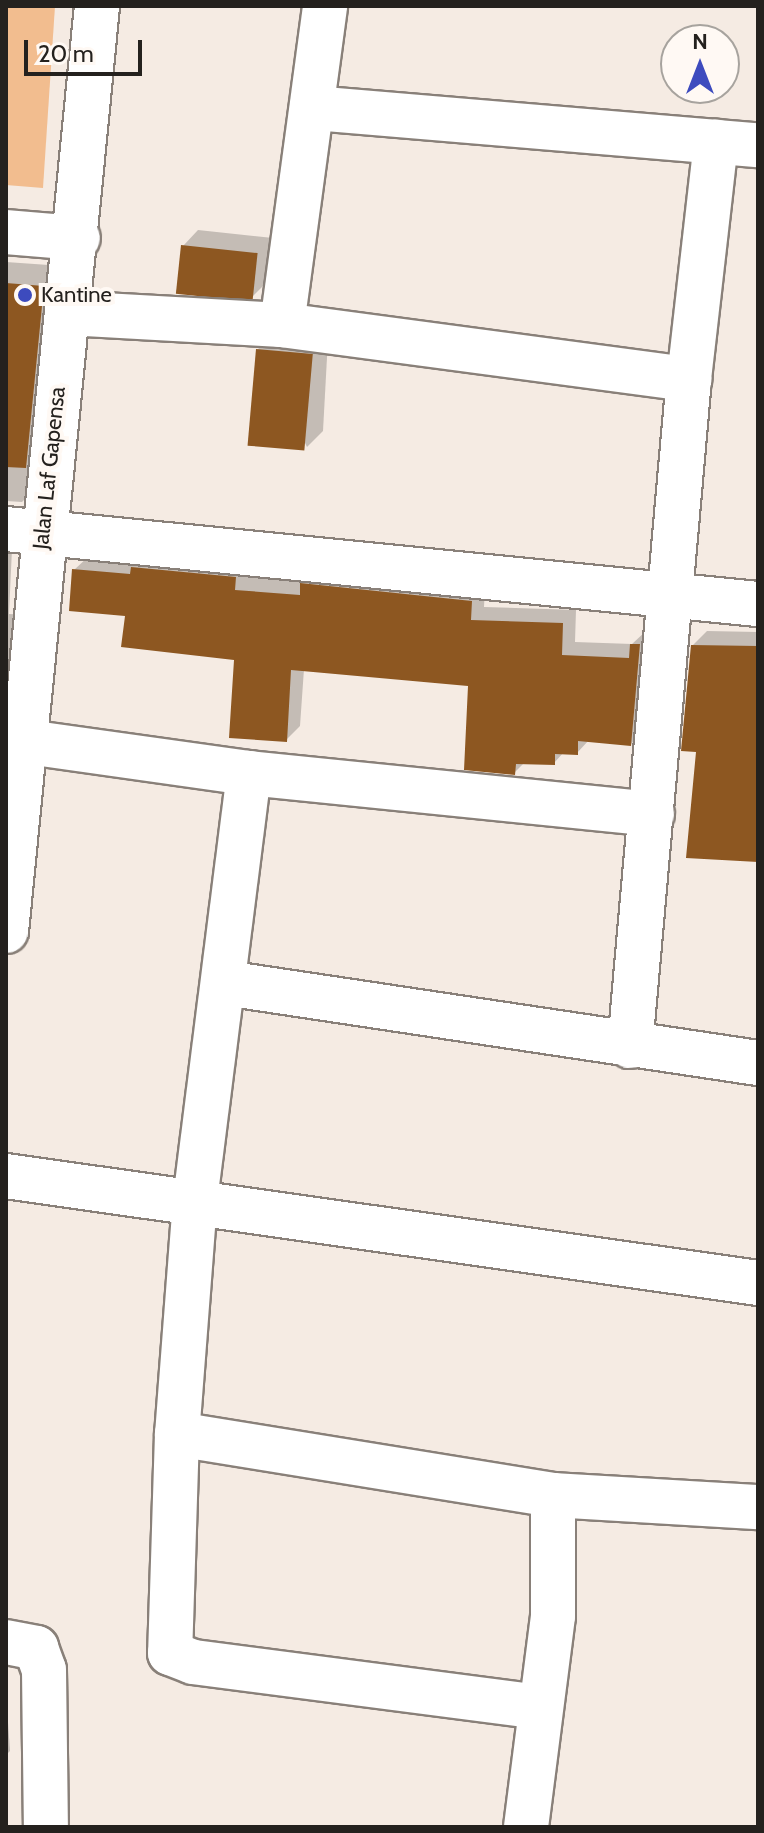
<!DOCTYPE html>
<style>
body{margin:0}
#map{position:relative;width:764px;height:1833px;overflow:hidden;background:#f5ebe3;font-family:Cabin,sans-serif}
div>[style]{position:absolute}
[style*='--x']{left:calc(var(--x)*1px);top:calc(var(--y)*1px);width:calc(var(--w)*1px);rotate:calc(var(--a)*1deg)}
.green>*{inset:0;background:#f2bd8f}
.shadow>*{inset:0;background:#0003}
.building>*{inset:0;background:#8d5721;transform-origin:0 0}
.roads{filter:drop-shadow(2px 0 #898079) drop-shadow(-2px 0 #898079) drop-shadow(0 2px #898079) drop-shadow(0 -2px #898079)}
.minor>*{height:44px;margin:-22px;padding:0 22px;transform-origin:22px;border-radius:22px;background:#fff}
.dots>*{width:22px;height:22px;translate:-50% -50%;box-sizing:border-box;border:4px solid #fff9f4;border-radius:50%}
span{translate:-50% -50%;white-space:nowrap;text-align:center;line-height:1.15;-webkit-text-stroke:8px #fff9f4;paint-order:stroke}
.poi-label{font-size:22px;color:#24211e}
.left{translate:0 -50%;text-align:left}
.street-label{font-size:22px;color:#24211e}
.frame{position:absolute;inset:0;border:8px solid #24211e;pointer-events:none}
.north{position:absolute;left:660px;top:24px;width:80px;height:80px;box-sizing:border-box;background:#fff9f4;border:2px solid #a7a39e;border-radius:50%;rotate:0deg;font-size:22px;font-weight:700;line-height:32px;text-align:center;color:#24211e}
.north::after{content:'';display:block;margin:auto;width:28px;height:36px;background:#3d4bbe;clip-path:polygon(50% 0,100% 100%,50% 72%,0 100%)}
.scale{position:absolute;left:24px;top:40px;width:118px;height:36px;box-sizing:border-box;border:4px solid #24211e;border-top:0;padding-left:10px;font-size:24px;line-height:28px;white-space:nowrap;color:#24211e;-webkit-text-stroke:6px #fff9f4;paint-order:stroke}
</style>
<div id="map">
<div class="green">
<div style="clip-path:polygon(6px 6px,55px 6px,43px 188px,6px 185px)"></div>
</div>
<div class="shadow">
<div style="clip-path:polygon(198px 230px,273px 238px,268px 281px,253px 296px,183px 246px)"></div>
<div style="clip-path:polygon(6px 262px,63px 266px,42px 482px,22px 502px,6px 501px)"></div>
<div style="clip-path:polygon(274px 334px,328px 339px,323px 431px,307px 447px,258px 349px)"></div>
<div style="clip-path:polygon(6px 549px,12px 549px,9px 614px,29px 615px,6px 708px)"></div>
<div style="clip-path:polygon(89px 556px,249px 564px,248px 576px,305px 581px,316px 570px,485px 587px,484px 607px,576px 610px,575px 642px,632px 644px,646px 631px,645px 730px,631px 744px,589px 740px,577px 753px,564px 752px,554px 763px,525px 762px,514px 773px,470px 684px,304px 669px,300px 726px,286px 740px,236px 658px,127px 614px,74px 570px)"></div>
<div style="clip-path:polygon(707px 631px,758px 632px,758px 860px,698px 750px,692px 646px)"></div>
<div style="clip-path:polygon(6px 1694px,10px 1751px,6px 1755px)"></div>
</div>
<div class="building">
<div style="left:181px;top:245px;width:77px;height:49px;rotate:6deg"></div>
<div style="clip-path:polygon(6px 283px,44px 286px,26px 468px,6px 467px)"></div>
<div style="left:256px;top:349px;width:57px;height:97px;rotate:5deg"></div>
<div style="clip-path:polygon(131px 567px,236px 577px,235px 590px,300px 595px,300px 583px,472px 601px,471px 620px,563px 623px,562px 655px,629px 658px,630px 644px,640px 644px,631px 746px,578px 741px,578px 755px,555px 754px,555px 765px,516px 764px,515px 775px,464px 770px,468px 686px,291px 670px,287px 742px,229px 738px,234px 660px,121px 647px,125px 616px,69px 611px,72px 569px,130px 574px)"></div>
<div style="clip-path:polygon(691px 645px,758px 646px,758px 862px,686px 858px,696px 752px,681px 751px)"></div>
</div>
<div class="roads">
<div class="minor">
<div style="--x:313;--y:108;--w:447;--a:4.8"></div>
<div style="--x:6;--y:232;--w:72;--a:4.8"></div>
<div style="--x:67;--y:313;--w:215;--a:3.2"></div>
<div style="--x:282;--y:325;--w:411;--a:7.6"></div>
<div style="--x:282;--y:325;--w:322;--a:-82.3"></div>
<div style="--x:6;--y:529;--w:756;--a:5.7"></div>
<div style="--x:6;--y:739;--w:245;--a:8"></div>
<div style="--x:249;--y:773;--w:405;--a:5.8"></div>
<div style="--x:249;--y:773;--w:431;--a:97.2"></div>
<div style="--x:195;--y:1201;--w:234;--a:94.4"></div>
<div style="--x:177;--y:1434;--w:219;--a:91.8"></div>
<div style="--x:170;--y:1653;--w:25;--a:21"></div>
<div style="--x:193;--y:1662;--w:349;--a:7.4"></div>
<div style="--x:6;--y:931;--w:929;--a:-84.38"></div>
<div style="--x:225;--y:983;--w:539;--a:8.54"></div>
<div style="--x:630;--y:1046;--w:670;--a:-84.95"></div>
<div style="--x:689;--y:379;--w:239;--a:-83.5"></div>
<div style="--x:6;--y:1176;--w:760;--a:8.1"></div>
<div style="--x:177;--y:1434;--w:381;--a:9.2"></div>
<div style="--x:553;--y:1495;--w:205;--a:3.4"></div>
<div style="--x:6;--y:1642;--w:31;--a:11"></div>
<div style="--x:36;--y:1648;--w:23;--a:70"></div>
<div style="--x:44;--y:1670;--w:157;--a:89.3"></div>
<div style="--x:526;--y:1827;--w:213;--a:-82.7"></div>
<div style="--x:553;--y:1616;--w:121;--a:-90"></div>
</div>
</div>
<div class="dots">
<div style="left:25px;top:295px;background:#3d4bbe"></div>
</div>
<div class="poi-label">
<span class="left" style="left:41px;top:295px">Kantine</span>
</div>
<div class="street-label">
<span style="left:49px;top:468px;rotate:-84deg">Jalan Laf Gapensa</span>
</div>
<div class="frame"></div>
<div class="north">N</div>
<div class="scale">20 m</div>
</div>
